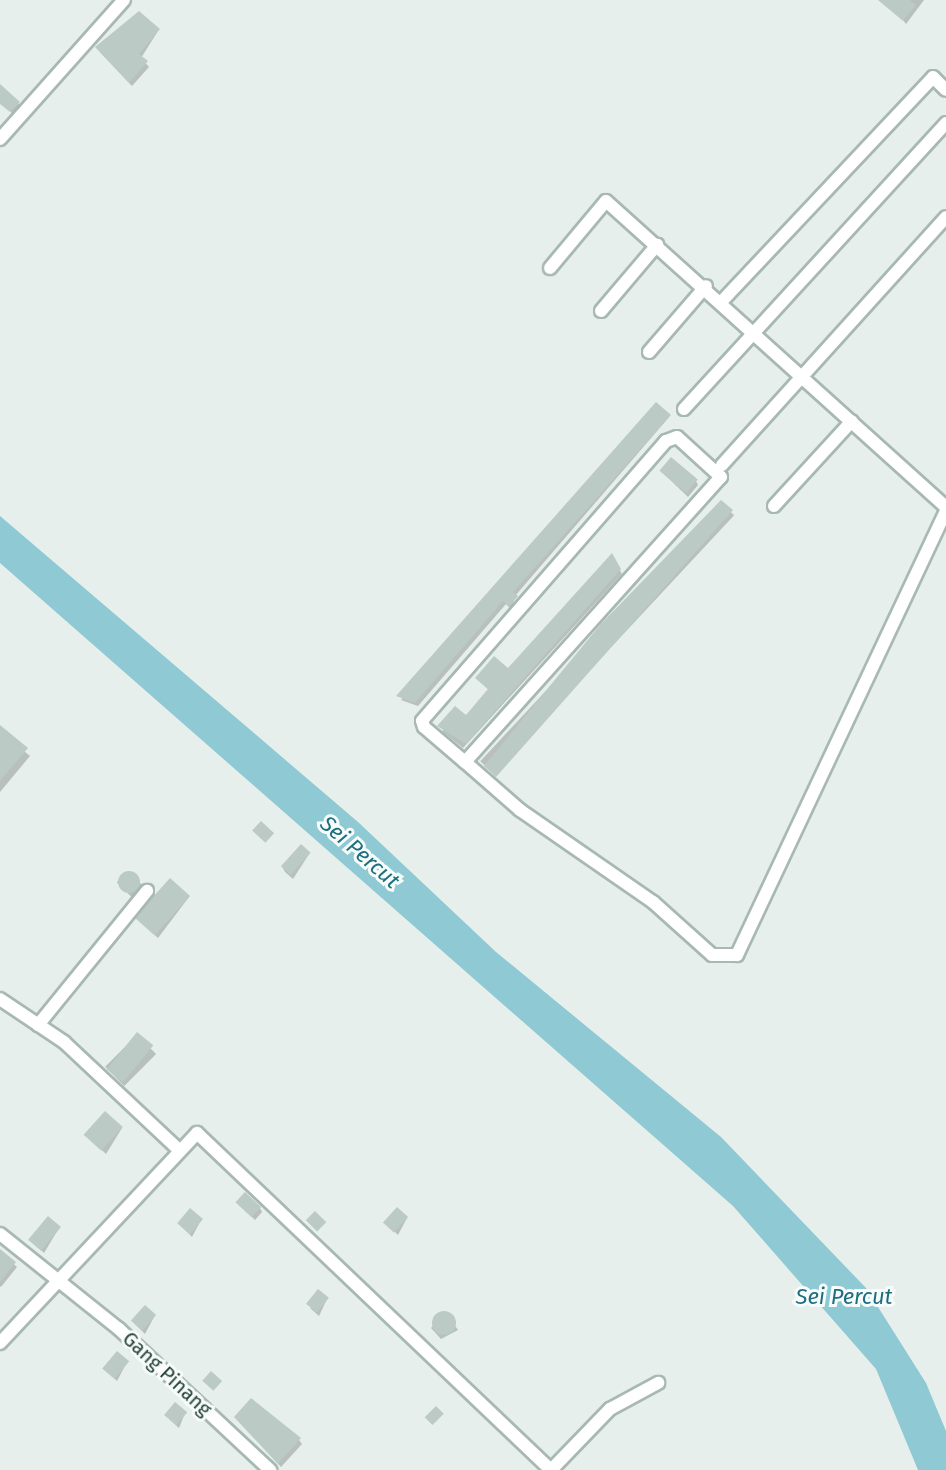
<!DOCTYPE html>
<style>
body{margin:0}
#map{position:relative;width:946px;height:1470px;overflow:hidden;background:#e6efeb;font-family:"Fira Sans",sans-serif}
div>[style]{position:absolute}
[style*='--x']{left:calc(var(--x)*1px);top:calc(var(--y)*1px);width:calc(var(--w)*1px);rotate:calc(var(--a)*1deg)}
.water>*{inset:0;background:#8ec9d4}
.shadow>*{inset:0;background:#0003;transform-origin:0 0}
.building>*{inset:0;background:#bbcac4;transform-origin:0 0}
.round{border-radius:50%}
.roads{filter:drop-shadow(2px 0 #a8b8b2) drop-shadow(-2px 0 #a8b8b2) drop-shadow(0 2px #a8b8b2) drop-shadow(0 -2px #a8b8b2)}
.minor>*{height:12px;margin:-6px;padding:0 6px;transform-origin:6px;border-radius:6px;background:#fff}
span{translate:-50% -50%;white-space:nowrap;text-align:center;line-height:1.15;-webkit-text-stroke:6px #f7fbf9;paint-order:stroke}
.street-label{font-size:20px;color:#24423a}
.water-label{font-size:22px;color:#1c6f80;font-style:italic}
</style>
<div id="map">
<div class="water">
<div style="clip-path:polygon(0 516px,358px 822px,496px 952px,721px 1137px,866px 1288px,926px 1383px,946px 1431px,946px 1470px,918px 1470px,876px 1369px,733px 1206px,0 563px)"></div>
</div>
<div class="shadow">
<div style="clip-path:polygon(888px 0,924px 0,906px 24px)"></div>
<div style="clip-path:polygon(158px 31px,141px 58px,149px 67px,132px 86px,100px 52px)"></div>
<div style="clip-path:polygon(0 96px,18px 103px,21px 107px,13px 115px)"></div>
<div style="clip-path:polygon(670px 416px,515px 596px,512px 610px,506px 604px,418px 706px,401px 700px)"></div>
<div style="clip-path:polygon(664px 474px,696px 481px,698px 485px,688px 497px)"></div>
<div style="left:721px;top:503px;width:18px;height:353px;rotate:43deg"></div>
<div style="clip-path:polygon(612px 556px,622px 574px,463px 748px,442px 731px,466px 718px,490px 691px,480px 682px,508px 671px)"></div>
<div style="clip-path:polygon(0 731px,30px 756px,0 792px)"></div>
<div style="clip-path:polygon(309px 854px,293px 879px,285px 872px,283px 868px)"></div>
<div style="left:128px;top:871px;width:24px;height:16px;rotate:45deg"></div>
<div style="clip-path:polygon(189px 897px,158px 938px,138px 919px)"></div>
<div style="left:137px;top:1035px;width:27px;height:45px;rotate:45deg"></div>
<div style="clip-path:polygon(122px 1128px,106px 1154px,87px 1136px)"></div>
<div style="clip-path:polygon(238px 1203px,260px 1208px,262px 1212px,255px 1220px)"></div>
<div style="clip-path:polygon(407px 1218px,398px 1235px,386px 1223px)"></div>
<div style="clip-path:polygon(201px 1220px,192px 1237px,179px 1224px)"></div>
<div style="clip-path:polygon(59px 1228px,44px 1253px,30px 1240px)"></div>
<div style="clip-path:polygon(0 1252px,17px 1267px,1px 1287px,0 1286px)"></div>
<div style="clip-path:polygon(327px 1299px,319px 1316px,310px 1308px)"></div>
<div style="clip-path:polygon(445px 1311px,458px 1330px,441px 1339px,431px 1328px)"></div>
<div style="clip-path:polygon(154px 1317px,145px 1334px,133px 1322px)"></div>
<div style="clip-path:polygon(127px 1362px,117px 1381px,104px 1368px)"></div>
<div style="clip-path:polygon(185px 1413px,179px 1428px,169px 1419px)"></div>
<div style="clip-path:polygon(239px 1421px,299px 1440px,302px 1444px,281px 1467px)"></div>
</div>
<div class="building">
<div style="clip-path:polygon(878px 0,910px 0,916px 5px,903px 21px)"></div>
<div style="clip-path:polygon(139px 11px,160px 29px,139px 54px,148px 61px,129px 83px,95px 47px)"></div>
<div style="clip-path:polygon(0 84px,20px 102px,10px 112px,0 104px)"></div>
<div style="clip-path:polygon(656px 402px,671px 415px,513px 592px,518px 596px,509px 607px,503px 601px,415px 703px,396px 696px)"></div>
<div style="left:671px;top:457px;width:35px;height:18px;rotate:40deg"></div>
<div style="clip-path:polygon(721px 500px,733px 510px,496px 777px,484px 766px,600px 625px)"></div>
<div style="clip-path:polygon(612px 553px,621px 569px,466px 744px,437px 726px,455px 706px,466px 715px,488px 689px,475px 678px,494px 656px,508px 668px)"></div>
<div style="clip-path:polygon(0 725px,28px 748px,0 781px)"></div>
<div style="left:261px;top:821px;width:18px;height:13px;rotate:43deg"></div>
<div style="left:301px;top:844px;width:13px;height:30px;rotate:42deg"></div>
<div class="round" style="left:118px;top:871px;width:22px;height:22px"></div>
<div style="left:170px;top:878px;width:27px;height:53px;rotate:42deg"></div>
<div style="left:137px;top:1032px;width:21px;height:48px;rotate:39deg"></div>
<div style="left:105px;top:1111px;width:24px;height:32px;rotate:42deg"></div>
<div style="left:245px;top:1192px;width:22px;height:14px;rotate:43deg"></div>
<div style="left:397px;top:1207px;width:15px;height:21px;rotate:42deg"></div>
<div style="left:190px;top:1208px;width:17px;height:20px;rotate:40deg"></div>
<div style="left:315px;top:1211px;width:16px;height:13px;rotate:45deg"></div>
<div style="left:48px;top:1216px;width:17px;height:31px;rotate:40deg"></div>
<div style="clip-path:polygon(0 1249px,16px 1262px,0 1282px)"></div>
<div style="left:318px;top:1289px;width:14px;height:19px;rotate:39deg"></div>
<div style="left:145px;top:1305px;width:15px;height:21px;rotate:42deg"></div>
<div class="round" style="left:432px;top:1311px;width:24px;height:24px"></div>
<div style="left:117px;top:1351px;width:16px;height:23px;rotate:40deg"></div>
<div style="left:211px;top:1371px;width:15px;height:13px;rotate:42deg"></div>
<div style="clip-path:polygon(251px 1398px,301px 1438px,278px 1464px,234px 1417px)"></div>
<div style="left:175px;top:1402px;width:16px;height:17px;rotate:40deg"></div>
<div style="left:436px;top:1406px;width:11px;height:16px;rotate:45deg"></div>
</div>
<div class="roads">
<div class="minor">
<div style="--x:0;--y:139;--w:186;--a:-48.3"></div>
<div style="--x:550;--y:268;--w:87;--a:-50.1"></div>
<div style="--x:606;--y:201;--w:457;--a:42"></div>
<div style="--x:723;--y:300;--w:306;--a:-46.7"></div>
<div style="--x:933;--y:77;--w:18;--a:45"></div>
<div style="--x:601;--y:311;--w:87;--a:-49.7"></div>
<div style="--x:649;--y:352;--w:87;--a:-49.2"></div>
<div style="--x:684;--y:409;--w:388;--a:-47.5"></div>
<div style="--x:722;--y:465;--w:334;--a:-47.9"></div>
<div style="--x:774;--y:506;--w:115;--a:-47.5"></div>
<div style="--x:465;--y:762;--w:383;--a:-48.1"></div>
<div style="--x:721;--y:477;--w:59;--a:-137.7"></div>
<div style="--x:677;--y:437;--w:12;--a:160"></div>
<div style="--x:666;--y:441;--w:371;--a:131.1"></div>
<div style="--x:422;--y:721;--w:6;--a:72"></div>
<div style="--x:424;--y:727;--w:54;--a:40.5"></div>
<div style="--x:465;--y:762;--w:73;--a:41.1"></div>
<div style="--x:520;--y:810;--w:162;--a:34.7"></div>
<div style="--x:653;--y:902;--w:79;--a:41.9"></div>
<div style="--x:712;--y:955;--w:25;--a:0"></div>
<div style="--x:737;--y:955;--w:491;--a:-64.8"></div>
<div style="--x:0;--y:999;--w:77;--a:33.9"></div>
<div style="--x:64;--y:1042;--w:158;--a:43.2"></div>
<div style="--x:38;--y:1025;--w:173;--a:-50.9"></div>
<div style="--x:0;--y:1234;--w:152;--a:38.6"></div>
<div style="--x:119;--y:1329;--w:207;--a:43"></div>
<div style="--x:0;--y:1343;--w:288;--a:-46.8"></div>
<div style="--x:197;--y:1133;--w:489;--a:43.6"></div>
<div style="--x:551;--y:1470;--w:85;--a:-46"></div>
<div style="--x:610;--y:1409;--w:55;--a:-28.4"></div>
</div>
</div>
<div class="street-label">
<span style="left:167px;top:1374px;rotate:43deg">Gang Pinang</span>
</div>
<div class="water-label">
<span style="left:360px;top:852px;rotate:41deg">Sei Percut</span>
<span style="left:844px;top:1297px">Sei Percut</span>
</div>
</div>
